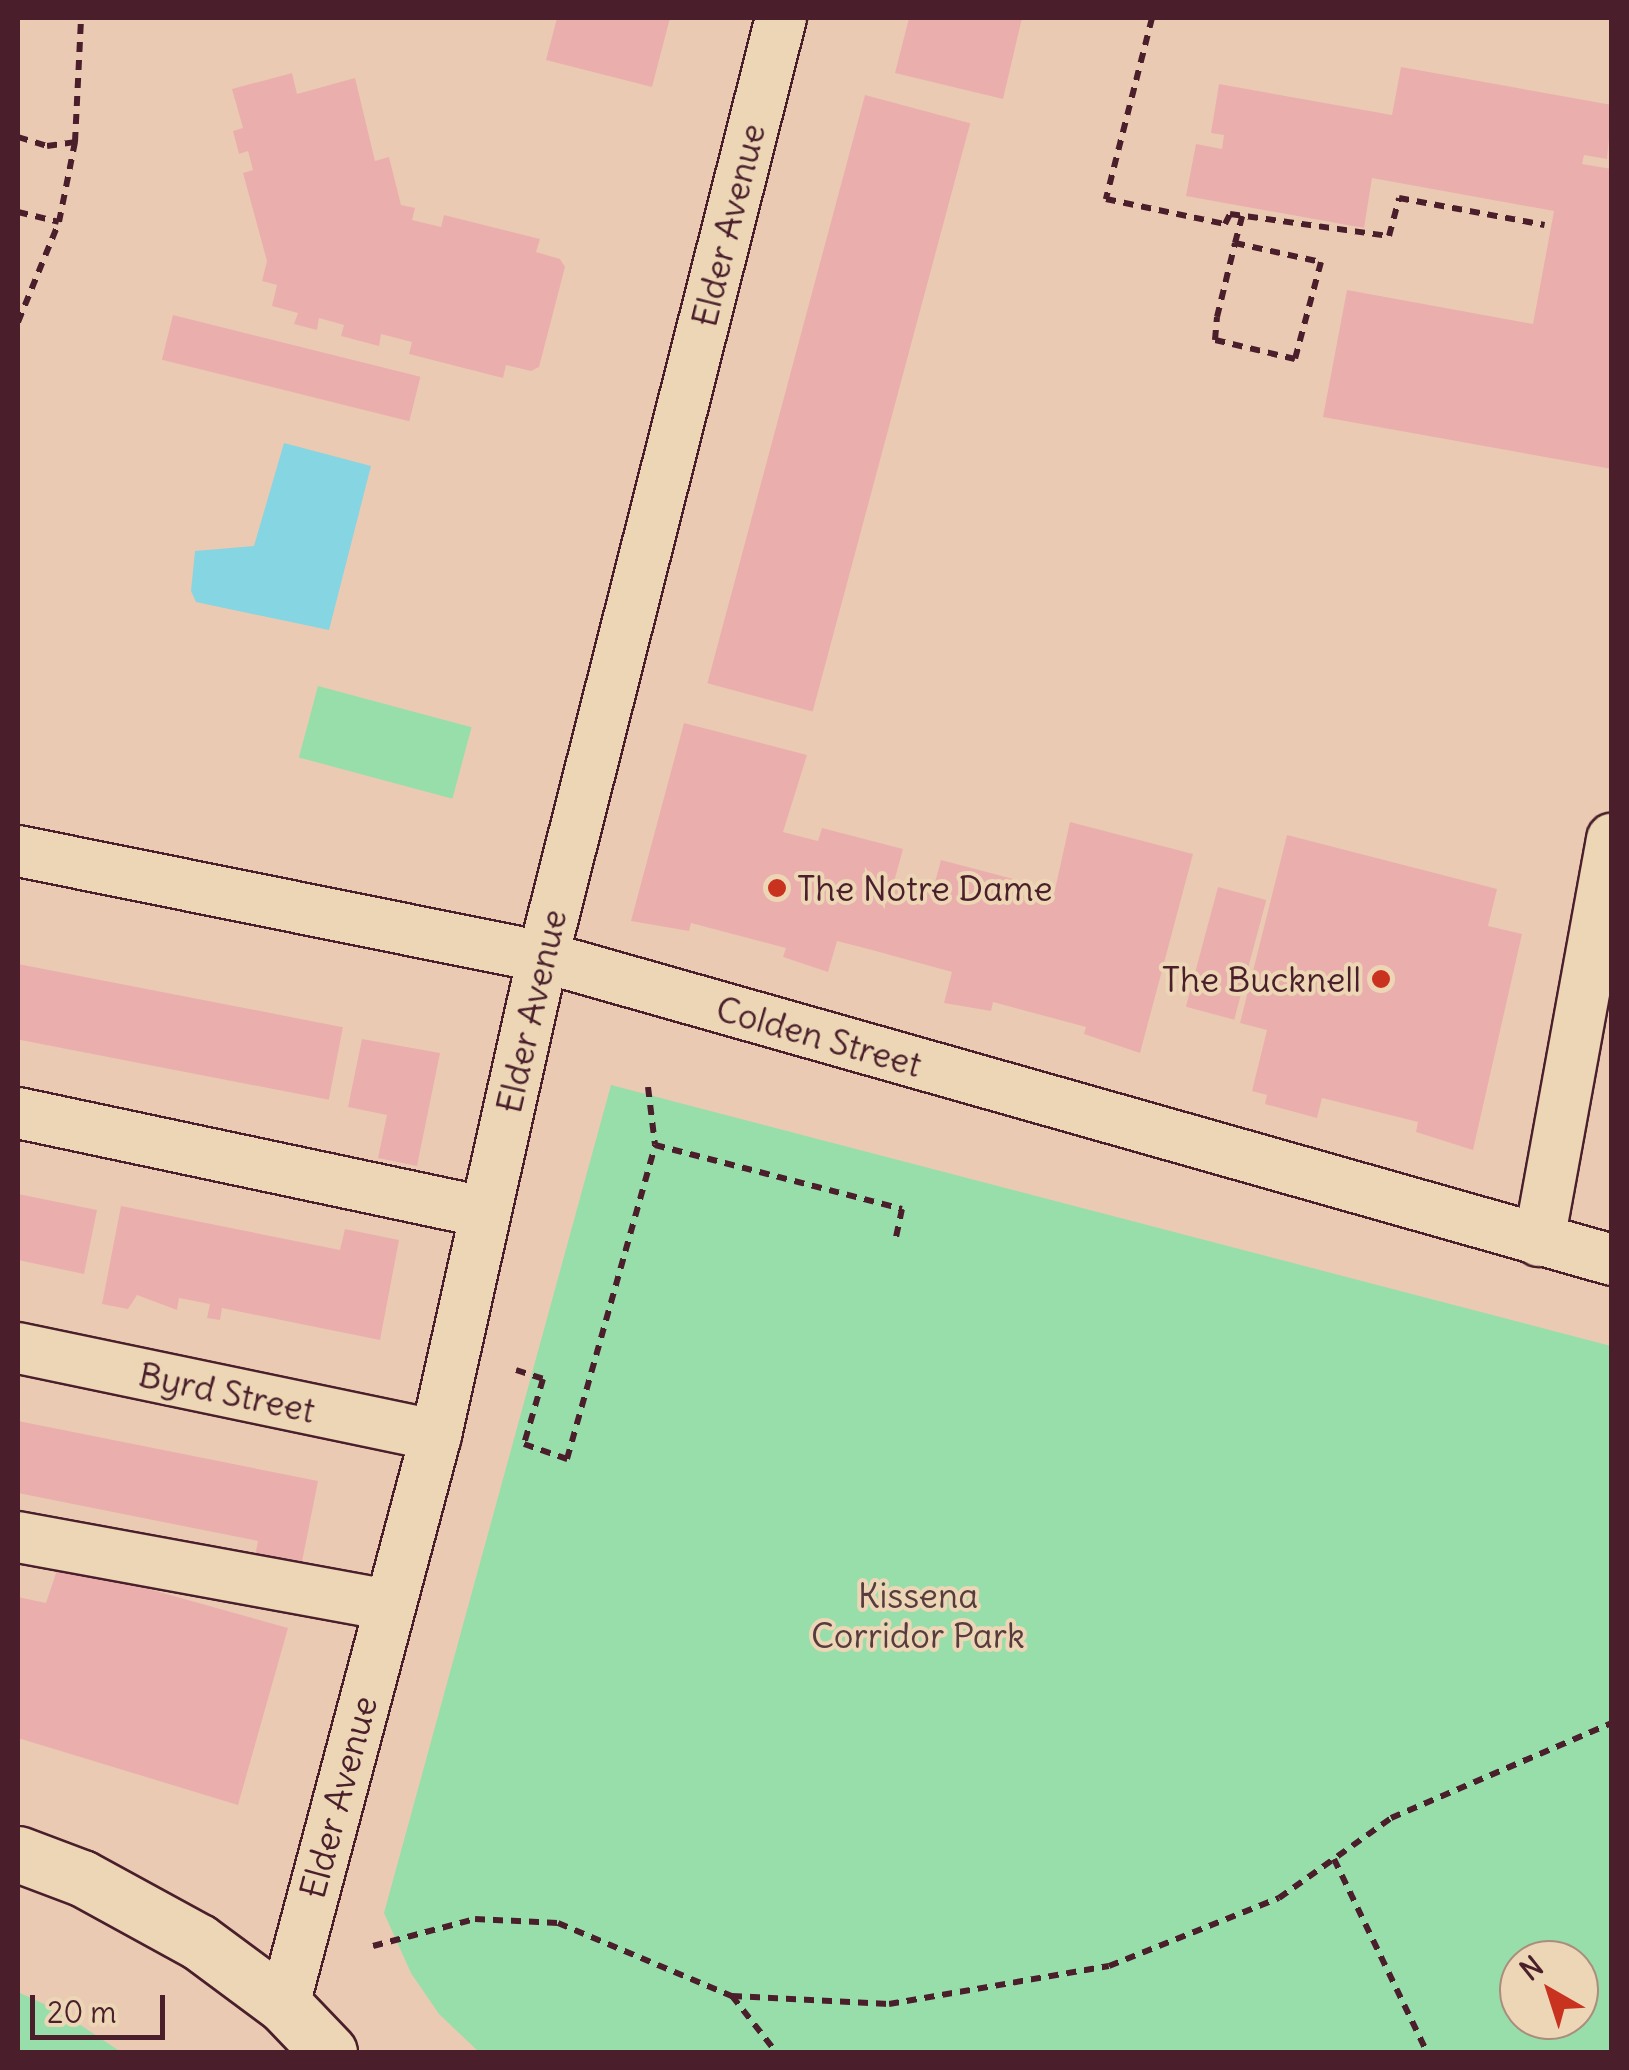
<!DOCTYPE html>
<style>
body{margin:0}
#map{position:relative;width:1629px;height:2070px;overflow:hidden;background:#ebcab3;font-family:Delius,sans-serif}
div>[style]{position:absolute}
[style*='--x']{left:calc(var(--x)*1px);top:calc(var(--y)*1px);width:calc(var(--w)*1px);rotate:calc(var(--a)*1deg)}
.green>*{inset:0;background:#98deab;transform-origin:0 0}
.water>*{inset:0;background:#86d5e2}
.building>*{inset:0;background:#eaafad;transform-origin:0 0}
.path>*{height:6px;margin-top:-3px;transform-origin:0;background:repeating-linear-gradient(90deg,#4a1f2b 0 10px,transparent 0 18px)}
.roads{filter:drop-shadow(2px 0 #4a1f2b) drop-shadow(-2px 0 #4a1f2b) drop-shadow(0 2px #4a1f2b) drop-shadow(0 -2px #4a1f2b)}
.minor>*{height:50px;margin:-25px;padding:0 25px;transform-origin:25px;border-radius:25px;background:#ecd6b5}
.major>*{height:55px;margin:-27.5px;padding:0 27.5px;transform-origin:27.5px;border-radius:27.5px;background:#ecd6b5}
.dots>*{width:28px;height:28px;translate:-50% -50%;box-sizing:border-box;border:5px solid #ecd6b5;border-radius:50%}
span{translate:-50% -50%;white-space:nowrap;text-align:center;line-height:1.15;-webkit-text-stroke:8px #ecd6b5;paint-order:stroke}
.street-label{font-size:35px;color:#4a1f2b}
.poi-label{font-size:35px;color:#4a1f2b}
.left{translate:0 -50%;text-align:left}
.right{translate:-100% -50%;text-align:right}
.park-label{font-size:35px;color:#563c3e}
.frame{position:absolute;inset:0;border:20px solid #4a1f2b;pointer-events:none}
.north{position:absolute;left:1499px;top:1940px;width:100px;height:100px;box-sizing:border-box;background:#ecd6b5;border:2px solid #ab8d7e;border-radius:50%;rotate:321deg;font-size:28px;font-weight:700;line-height:40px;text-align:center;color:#4a1f2b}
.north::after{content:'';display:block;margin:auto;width:35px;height:45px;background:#c8321e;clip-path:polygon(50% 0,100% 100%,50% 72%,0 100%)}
.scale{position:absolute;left:30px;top:1995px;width:135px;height:45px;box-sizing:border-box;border:5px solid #4a1f2b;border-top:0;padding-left:12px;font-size:30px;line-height:35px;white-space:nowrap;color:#4a1f2b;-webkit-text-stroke:8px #ecd6b5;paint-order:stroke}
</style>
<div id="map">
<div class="green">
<div style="left:318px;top:686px;width:159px;height:74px;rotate:15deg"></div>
<div style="clip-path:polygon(evenodd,611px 1085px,1611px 1346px,1611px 2052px,479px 2052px,439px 2014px,411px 1973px,384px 1913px,611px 1085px,1579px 1960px,1579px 2020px,1519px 2020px,1519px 1960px,1579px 1960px)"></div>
<div style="clip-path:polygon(18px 1992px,61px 2012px,121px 2052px,18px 2052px)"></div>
</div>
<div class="water">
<div style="clip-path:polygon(284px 443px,371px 466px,329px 630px,196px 602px,191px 591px,195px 551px,254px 546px)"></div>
</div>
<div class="building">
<div style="clip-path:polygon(557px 18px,670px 18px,652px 87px,546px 60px)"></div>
<div style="clip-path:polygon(909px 18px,1022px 18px,1003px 99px,895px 73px)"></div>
<div style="clip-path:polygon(1401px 67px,1612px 105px,1607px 159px,1584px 155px,1582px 164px,1612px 169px,1612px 469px,1323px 417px,1347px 290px,1533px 324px,1554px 211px,1372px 178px,1364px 228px,1186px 196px,1196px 144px,1222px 149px,1224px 135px,1211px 133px,1219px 84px,1392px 115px)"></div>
<div style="clip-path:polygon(292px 73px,297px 94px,355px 78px,375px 161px,389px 157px,401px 205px,415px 208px,412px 220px,441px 227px,444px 215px,540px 239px,536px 252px,560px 259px,565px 267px,539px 367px,531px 371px,506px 365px,503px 378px,409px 354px,412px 342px,381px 334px,379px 346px,341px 336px,344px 325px,319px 318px,317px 330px,294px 324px,298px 313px,272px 306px,277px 285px,262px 281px,267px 261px,243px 173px,253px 170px,248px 151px,239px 154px,233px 131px,243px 128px,232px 89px)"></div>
<div style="left:865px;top:95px;width:109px;height:609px;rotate:15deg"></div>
<div style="left:173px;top:315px;width:255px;height:46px;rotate:14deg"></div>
<div style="clip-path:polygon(684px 723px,807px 755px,783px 832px,818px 841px,822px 828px,903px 849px,894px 882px,932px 893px,941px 860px,1021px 881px,1018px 893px,1052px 903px,1070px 822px,1193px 854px,1140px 1053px,1084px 1034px,1086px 1027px,993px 1002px,991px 1011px,944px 1003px,952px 972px,872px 950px,837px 941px,828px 972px,783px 957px,786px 948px,691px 923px,689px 931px,631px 921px)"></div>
<div style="clip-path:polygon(1287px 835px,1497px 889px,1488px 926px,1522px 934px,1473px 1150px,1416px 1132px,1418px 1122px,1322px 1098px,1317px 1118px,1265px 1104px,1267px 1095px,1252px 1091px,1267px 1030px,1240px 1023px)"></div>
<div style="left:1218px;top:887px;width:50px;height:124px;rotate:15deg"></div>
<div style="left:18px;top:964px;width:331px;height:74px;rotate:11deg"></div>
<div style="clip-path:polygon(362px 1039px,440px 1053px,417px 1166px,378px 1158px,387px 1115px,348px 1107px)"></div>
<div style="clip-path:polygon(18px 1194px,97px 1210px,84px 1274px,18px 1260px)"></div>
<div style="clip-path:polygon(121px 1206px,340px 1250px,345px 1229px,399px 1240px,380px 1340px,222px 1308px,220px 1320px,207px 1318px,210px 1304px,179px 1298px,177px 1310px,137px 1295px,128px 1309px,102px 1304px)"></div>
<div style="clip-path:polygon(18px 1421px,318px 1481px,299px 1577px,253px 1567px,258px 1541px,18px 1493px)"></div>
<div style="clip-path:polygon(59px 1564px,288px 1628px,238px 1805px,18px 1738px,18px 1597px,46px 1603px)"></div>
</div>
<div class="path">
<div style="--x:1152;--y:18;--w:187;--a:104.3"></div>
<div style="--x:1106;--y:199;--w:122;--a:11.9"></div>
<div style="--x:1225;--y:224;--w:11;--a:-63"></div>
<div style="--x:1230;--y:214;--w:161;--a:7.9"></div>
<div style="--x:1389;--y:236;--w:39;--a:-75"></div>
<div style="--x:1399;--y:198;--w:148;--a:10.5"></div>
<div style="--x:18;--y:137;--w:30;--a:17"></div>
<div style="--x:47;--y:146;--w:28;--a:-8"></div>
<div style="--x:18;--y:212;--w:42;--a:13.7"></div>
<div style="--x:1235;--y:243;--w:88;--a:12.5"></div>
<div style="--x:1321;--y:262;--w:100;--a:105"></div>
<div style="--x:1295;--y:359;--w:82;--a:-166.6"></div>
<div style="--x:1215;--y:340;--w:23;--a:-85"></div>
<div style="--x:1217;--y:317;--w:76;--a:-76.3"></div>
<div style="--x:1235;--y:243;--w:28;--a:-75"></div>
<div style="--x:18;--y:322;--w:108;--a:-67.7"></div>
<div style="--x:59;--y:222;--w:82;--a:-78.7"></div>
<div style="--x:75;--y:142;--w:124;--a:-87.2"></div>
<div style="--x:648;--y:1087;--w:58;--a:83.1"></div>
<div style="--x:516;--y:1370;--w:28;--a:18"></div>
<div style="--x:543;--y:1379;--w:68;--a:106.3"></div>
<div style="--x:524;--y:1444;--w:46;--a:19.2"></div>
<div style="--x:567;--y:1459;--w:326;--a:-74.3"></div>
<div style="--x:655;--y:1145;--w:255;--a:14.5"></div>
<div style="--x:902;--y:1209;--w:35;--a:102"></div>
<div style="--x:1334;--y:1859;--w:214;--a:64.3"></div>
<div style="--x:373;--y:1946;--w:106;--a:-14.8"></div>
<div style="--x:475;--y:1919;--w:83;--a:2.8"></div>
<div style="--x:558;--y:1923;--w:189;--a:22.8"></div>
<div style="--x:732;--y:1996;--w:71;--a:51.8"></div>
<div style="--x:732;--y:1996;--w:157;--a:2.9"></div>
<div style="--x:889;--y:2004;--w:223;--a:-9.8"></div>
<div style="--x:1109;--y:1966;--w:183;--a:-21.8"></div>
<div style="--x:1279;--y:1898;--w:138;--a:-35.5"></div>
<div style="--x:1391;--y:1818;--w:241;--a:-23.3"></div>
</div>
<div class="roads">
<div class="minor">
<div style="--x:18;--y:851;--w:536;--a:11.41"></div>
<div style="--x:543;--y:957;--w:1111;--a:15.82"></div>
<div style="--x:18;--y:1113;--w:476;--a:12"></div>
<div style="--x:1539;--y:1241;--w:409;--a:-79.7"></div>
<div style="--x:18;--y:1348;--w:427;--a:11.8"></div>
<div style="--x:18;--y:1537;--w:377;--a:10.4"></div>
<div style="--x:284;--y:2005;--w:590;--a:-75.07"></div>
<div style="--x:436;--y:1435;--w:490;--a:-77.4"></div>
<div style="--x:543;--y:957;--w:969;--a:-75.78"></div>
</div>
<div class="major">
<div style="--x:18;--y:1854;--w:68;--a:20.6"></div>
<div style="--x:82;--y:1878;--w:133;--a:28.7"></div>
<div style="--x:199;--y:1942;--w:106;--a:36.5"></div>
<div style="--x:284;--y:2005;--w:65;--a:46.2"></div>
</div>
</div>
<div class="dots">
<div style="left:777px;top:888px;background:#c8321e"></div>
<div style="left:1381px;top:979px;background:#c8321e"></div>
</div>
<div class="street-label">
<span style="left:728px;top:225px;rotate:-76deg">Elder Avenue</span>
<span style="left:531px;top:1011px;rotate:-77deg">Elder Avenue</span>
<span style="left:819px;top:1036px;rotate:16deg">Colden Street</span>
<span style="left:227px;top:1392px;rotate:12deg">Byrd Street</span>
<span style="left:338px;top:1797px;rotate:-75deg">Elder Avenue</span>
</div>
<div class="poi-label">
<span class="left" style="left:797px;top:888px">The Notre Dame</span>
<span class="right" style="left:1361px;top:979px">The Bucknell</span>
</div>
<div class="park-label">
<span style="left:918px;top:1615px">Kissena<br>Corridor Park</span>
</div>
<div class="frame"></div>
<div class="north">N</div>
<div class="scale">20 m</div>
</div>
